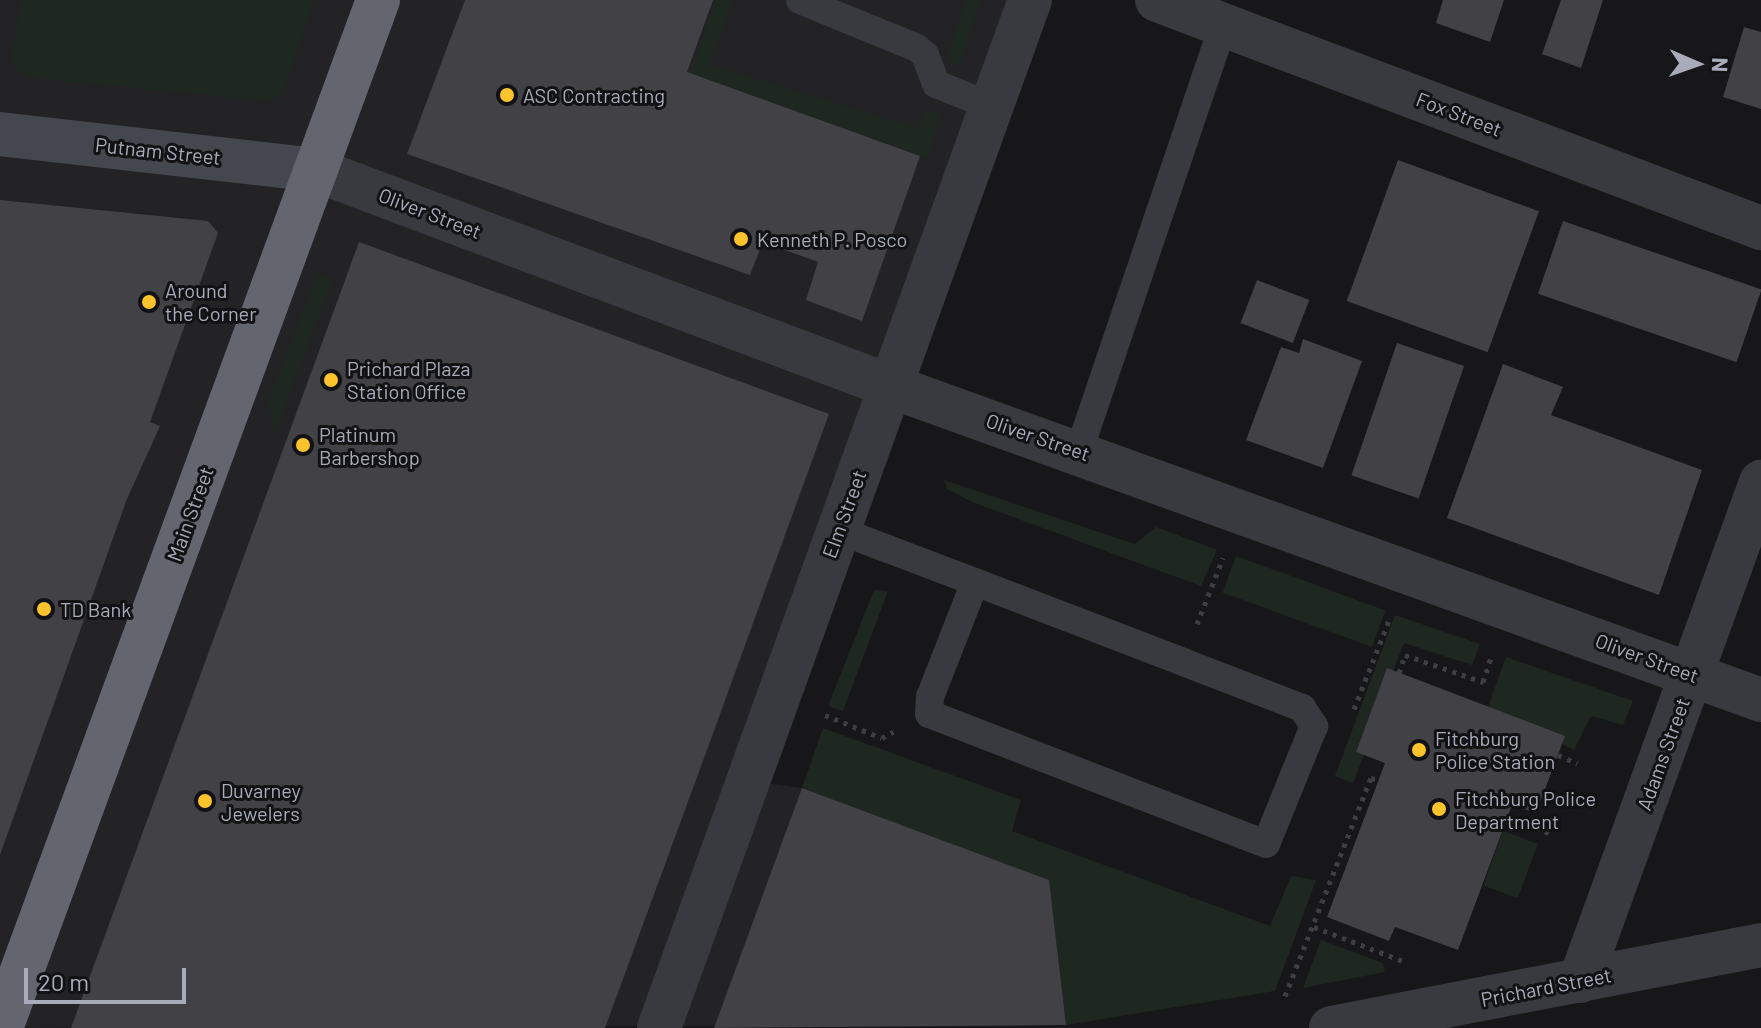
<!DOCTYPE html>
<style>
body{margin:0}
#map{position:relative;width:1761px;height:1028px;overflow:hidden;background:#171719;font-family:Barlow,sans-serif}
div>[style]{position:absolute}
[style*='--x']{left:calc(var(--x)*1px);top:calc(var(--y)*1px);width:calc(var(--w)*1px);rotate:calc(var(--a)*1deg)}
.built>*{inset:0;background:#232326}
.green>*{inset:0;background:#1e2720;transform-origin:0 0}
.building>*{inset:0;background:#414146;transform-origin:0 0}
.path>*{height:5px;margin-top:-2.5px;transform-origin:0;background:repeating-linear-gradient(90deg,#3d3f45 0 4px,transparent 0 10px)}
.lane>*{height:28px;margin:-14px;padding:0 14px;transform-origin:14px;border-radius:14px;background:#393a40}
.street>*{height:44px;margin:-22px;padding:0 22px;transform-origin:22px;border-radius:22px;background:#393a40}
.secondary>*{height:44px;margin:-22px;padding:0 22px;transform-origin:22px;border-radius:22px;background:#45474e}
.highway>*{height:44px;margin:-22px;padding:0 22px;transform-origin:22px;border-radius:22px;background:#63666f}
.dots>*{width:22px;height:22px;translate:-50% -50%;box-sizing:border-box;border:4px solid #121214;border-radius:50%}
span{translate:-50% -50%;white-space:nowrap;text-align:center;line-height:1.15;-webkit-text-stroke:6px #121214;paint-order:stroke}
.poi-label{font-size:20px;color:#a8acba}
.left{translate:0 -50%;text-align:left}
.street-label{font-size:20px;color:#a8acba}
.north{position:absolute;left:1657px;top:24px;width:80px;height:80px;-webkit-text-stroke:6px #121214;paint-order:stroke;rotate:92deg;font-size:22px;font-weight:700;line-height:32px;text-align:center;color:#a8acba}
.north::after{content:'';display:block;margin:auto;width:28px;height:36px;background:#a8acba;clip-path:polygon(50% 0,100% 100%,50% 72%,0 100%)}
.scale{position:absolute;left:24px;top:968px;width:162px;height:36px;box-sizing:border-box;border:4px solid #a8acba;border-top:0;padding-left:10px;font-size:24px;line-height:28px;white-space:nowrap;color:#a8acba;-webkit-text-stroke:6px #121214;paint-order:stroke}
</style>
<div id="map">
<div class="built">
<div style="clip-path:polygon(0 0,1030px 0,749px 781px,802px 788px,1049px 880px,1066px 1025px,0 1028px)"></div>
</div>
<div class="green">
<div style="clip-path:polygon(21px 0,315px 0,283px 93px,272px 101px,32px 78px,15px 68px,11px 58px)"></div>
<div style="clip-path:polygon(715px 0,734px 0,710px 65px,918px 128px,924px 112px,941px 112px,928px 158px,690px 73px)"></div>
<div style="clip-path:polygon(965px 0,981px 0,960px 65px,956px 66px,946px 59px)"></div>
<div style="clip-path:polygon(317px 273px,333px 280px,274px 436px,268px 401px)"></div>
<div style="clip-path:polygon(944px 480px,1135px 544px,1156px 527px,1217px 550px,1201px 586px,972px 502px,947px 489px)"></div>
<div style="left:1236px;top:556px;width:159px;height:39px;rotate:20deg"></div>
<div style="clip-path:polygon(874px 590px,888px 591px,843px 711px,828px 706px)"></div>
<div style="clip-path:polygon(1395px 615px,1480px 644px,1472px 665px,1404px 643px,1393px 671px,1387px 669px,1356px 751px,1364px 755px,1353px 783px,1335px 776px)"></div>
<div style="clip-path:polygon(1506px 657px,1633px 701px,1623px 725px,1591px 716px,1574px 750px,1488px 707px)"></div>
<div style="clip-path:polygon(823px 728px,1021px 800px,1012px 831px,1270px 926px,1291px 876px,1316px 880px,1275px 991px,1066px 1025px,1049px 880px,802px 788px)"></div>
<div style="left:1503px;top:831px;width:37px;height:58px;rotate:20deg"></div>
<div style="clip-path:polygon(1321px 940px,1383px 963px,1385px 972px,1303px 988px)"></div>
</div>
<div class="building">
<div style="clip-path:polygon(465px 0,713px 0,687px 72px,920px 156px,862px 321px,806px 300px,818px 262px,763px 242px,750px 275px,407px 154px)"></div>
<div style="clip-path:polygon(1443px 0,1504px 0,1490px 42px,1436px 23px)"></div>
<div style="clip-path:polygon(1561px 0,1603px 0,1581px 68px,1542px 54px)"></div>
<div style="clip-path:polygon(1744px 27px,1761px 32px,1761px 109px,1723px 97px)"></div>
<div style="left:1398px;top:160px;width:150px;height:150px;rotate:20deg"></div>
<div style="clip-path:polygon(0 200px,208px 221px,218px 233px,150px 422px,160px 426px,127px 499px,0 855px)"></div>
<div style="left:1563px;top:221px;width:210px;height:77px;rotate:19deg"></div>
<div style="clip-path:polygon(359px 242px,829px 414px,711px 739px,605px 1028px,71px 1028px)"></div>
<div style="left:1257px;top:280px;width:56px;height:46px;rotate:21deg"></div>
<div style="clip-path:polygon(1303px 339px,1362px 361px,1323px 468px,1246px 440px,1281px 347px,1299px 353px)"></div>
<div style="left:1397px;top:343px;width:71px;height:140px;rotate:19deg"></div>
<div style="clip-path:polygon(1503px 364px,1563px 387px,1551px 415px,1702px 470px,1659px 595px,1447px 518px)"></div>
<div style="clip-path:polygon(1387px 668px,1565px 736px,1536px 813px,1512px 805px,1458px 950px,1395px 927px,1389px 941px,1327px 917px,1385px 763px,1356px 752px)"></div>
<div style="clip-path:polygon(802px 788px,1049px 880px,1066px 1025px,714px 1028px)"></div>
</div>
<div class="path">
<div style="--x:1197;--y:624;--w:71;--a:-68.5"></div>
<div style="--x:1399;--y:673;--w:19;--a:-72"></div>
<div style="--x:1405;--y:655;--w:83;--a:19.1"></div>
<div style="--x:1483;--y:682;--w:26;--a:-72"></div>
<div style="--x:1354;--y:709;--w:98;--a:-68.4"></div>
<div style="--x:825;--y:715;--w:61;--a:22"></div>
<div style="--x:882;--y:738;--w:13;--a:-29"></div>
<div style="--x:1558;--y:755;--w:21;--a:23"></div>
<div style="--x:1508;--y:816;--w:44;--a:22.5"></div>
<div style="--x:1314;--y:927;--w:95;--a:20.9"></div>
<div style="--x:1285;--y:996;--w:234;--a:-68.5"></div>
<div style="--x:1371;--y:778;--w:8;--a:14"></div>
</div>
<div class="lane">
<div style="--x:800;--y:0;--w:126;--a:22.3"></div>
<div style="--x:917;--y:48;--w:11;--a:41"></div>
<div style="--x:925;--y:55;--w:31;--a:69"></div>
<div style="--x:936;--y:84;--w:59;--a:21.8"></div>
<div style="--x:1079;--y:451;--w:450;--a:-71.3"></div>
<div style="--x:838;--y:530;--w:53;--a:20.8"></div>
<div style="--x:888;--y:549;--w:93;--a:20.8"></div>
<div style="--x:975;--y:582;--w:223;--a:21"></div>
<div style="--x:1183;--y:662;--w:128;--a:21.1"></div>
<div style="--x:1302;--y:708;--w:22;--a:56"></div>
<div style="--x:1314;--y:726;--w:127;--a:112.1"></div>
<div style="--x:1266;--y:844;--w:361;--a:-158.9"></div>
<div style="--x:929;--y:714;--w:17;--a:-87"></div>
<div style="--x:930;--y:697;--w:123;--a:-68.6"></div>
</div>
<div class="street">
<div style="--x:1157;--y:0;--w:646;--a:20.68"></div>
<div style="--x:316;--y:170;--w:613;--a:20.62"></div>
<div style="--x:890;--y:386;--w:926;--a:19.82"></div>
<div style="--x:1580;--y:981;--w:531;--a:-70.06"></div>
<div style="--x:659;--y:1028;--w:1093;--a:-70.16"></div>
<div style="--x:1331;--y:1028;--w:438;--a:-10.9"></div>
</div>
<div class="secondary">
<div style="--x:0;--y:134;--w:318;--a:6.5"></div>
</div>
<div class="highway">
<div style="--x:1;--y:1028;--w:1095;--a:-69.86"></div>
</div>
<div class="dots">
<div style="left:507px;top:95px;background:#fcc42c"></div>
<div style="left:741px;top:239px;background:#fcc42c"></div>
<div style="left:149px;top:302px;background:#fcc42c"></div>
<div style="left:331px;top:380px;background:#fcc42c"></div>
<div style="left:303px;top:445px;background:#fcc42c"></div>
<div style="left:44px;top:609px;background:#fcc42c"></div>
<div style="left:1419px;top:750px;background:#fcc42c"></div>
<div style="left:205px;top:801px;background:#fcc42c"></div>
<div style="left:1439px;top:809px;background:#fcc42c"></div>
</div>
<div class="poi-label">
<span class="left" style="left:523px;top:95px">ASC Contracting</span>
<span class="left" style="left:757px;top:239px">Kenneth P. Posco</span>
<span class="left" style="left:165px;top:302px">Around<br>the Corner</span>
<span class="left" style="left:347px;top:380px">Prichard Plaza<br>Station Office</span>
<span class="left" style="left:319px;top:446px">Platinum<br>Barbershop</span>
<span class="left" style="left:60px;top:609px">TD Bank</span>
<span class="left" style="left:1435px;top:750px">Fitchburg<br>Police Station</span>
<span class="left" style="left:221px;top:802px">Duvarney<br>Jewelers</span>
<span class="left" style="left:1455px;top:810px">Fitchburg Police<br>Department</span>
</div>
<div class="street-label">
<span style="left:1459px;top:114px;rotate:21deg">Fox Street</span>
<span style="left:158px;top:151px;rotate:6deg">Putnam Street</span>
<span style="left:430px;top:213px;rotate:21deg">Oliver Street</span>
<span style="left:1038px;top:437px;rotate:19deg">Oliver Street</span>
<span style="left:190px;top:514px;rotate:-70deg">Main Street</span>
<span style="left:844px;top:514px;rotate:-70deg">Elm Street</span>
<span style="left:1647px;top:658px;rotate:20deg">Oliver Street</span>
<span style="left:1663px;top:754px;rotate:-70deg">Adams Street</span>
<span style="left:1546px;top:987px;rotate:-11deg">Prichard Street</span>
</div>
<div class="north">N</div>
<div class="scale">20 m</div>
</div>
